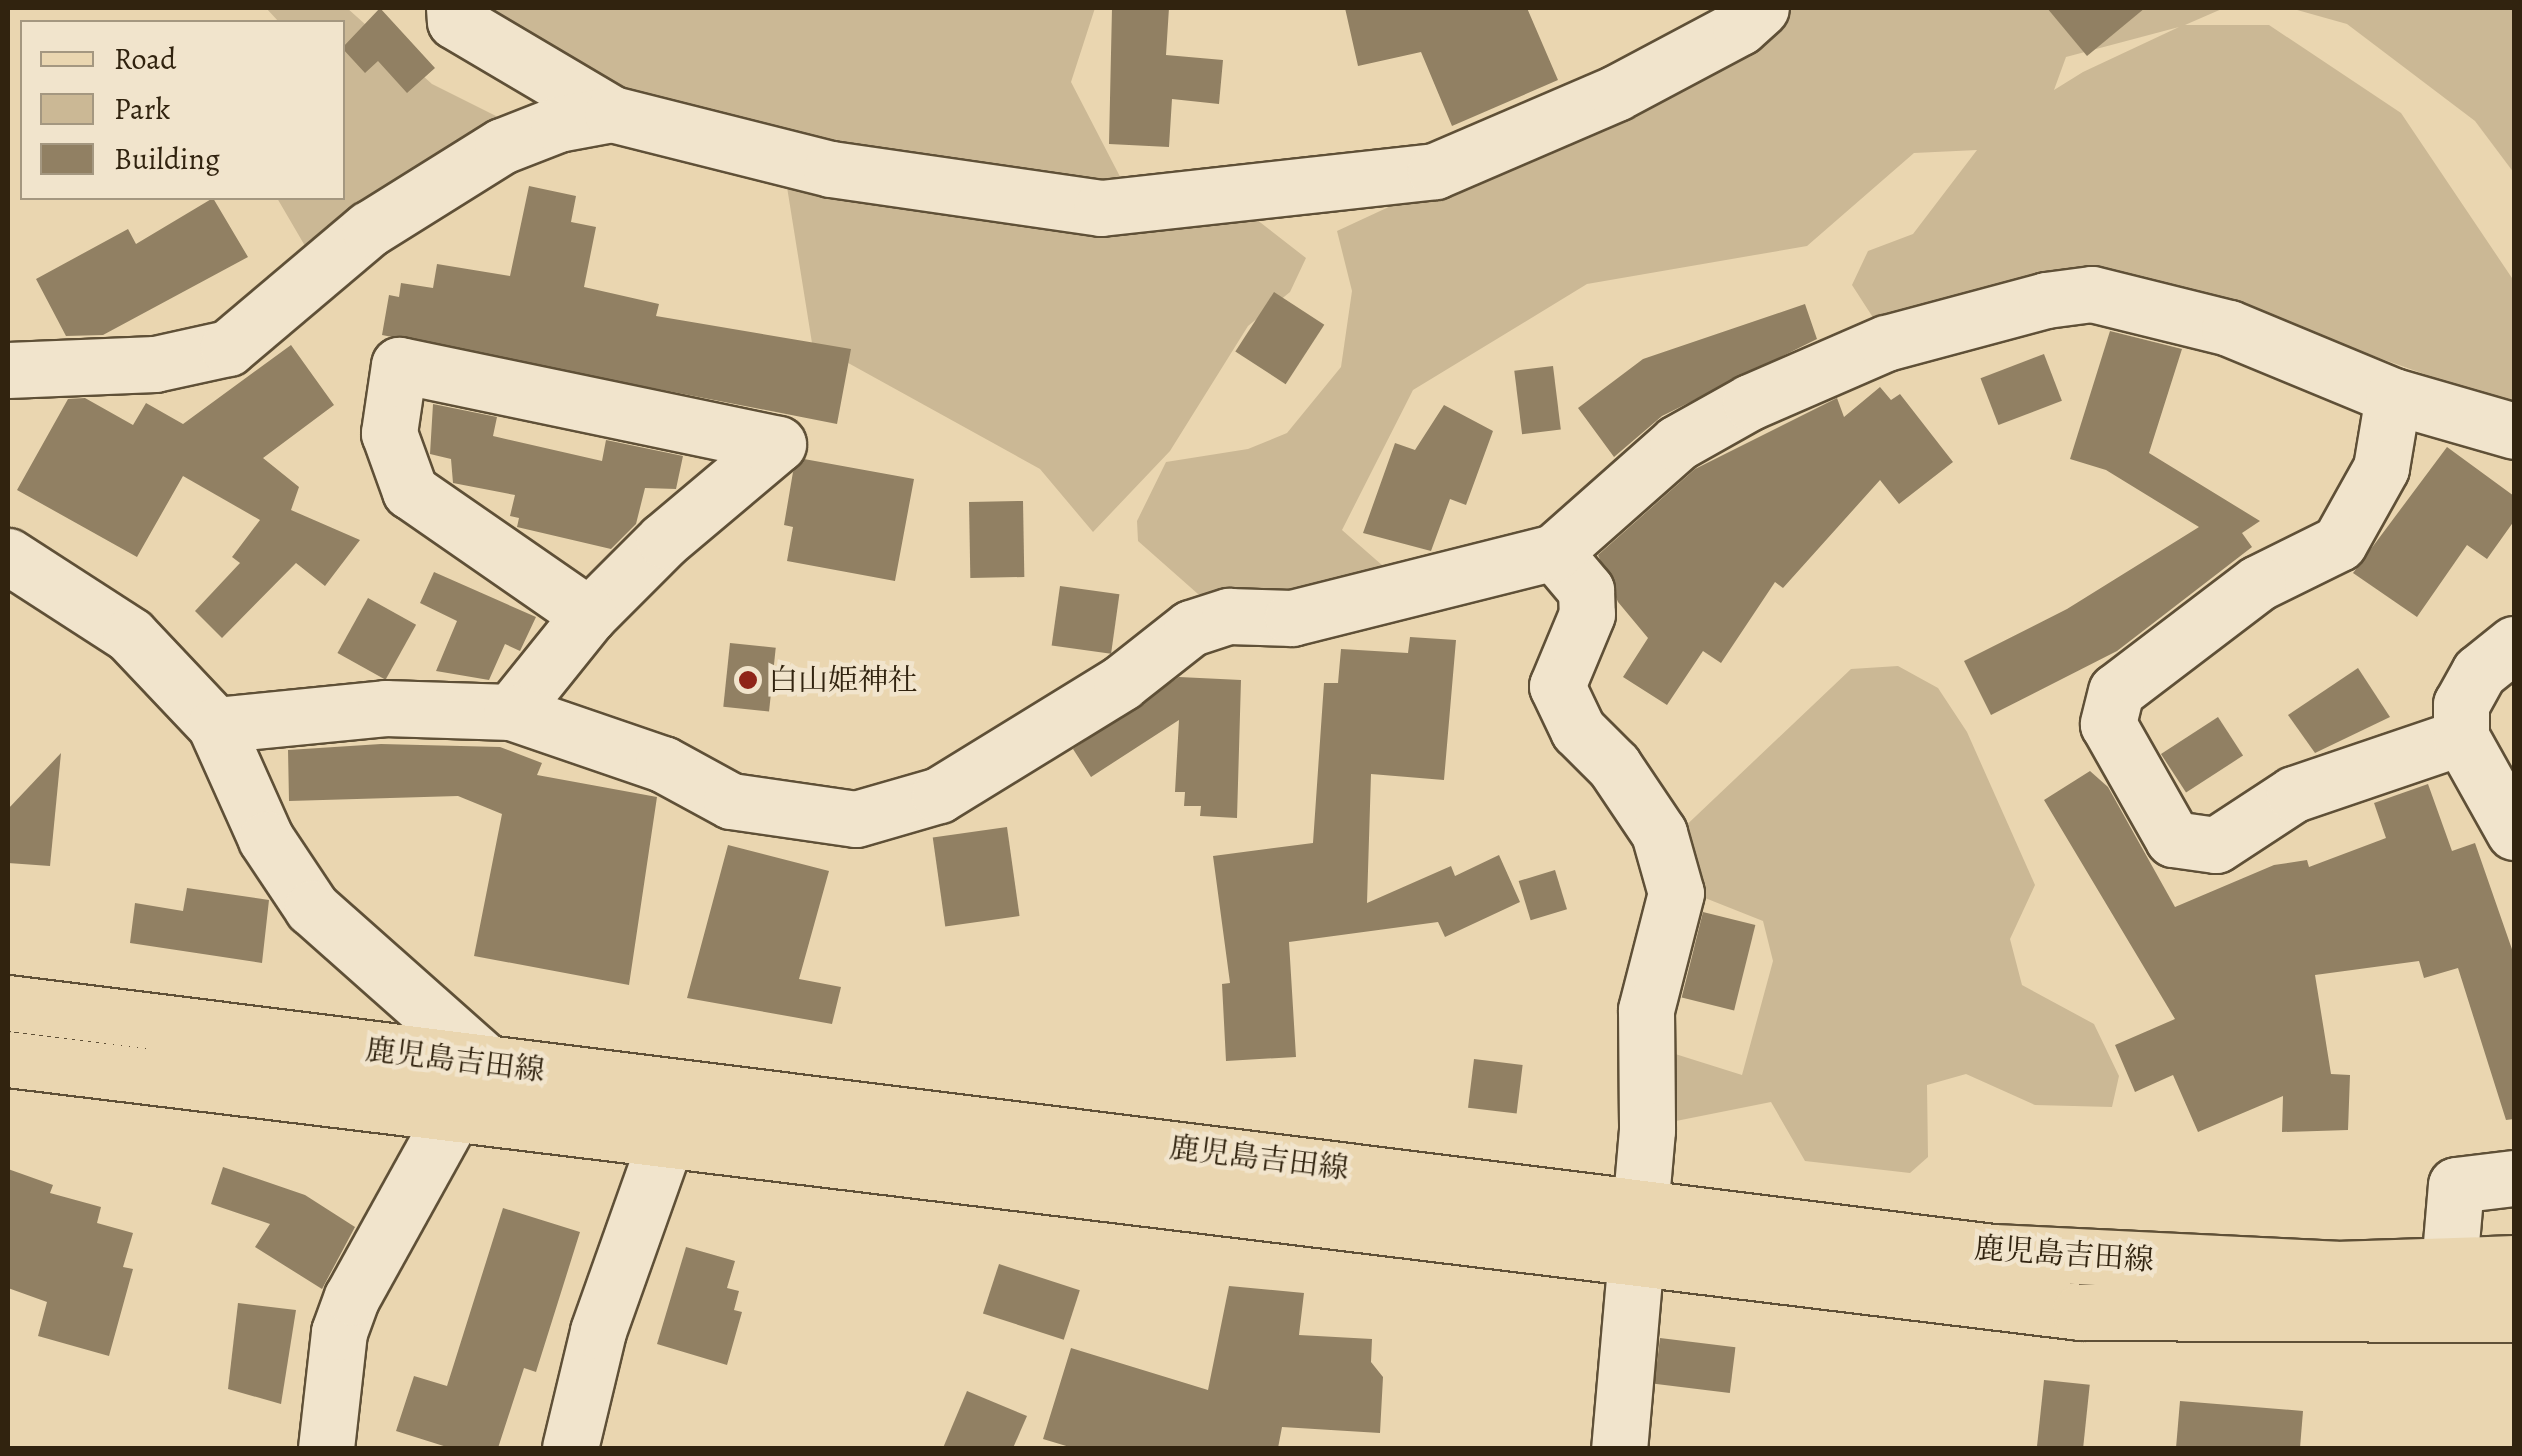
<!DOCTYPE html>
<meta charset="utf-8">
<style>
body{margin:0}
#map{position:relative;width:2522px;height:1456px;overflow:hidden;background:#ead6b0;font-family:Alegreya,"Noto Serif JP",serif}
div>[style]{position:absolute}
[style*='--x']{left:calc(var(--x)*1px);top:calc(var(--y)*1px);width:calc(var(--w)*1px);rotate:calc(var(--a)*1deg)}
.green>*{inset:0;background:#cbb895}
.building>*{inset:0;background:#918063;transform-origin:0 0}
.roads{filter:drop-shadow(2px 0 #5f5037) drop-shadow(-2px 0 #5f5037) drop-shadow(0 2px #5f5037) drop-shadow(0 -2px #5f5037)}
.minor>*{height:55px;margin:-27.5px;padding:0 27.5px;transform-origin:27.5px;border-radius:27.5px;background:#f1e4cc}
.major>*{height:55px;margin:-27.5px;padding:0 27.5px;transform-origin:27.5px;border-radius:27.5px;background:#ead6b0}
.dots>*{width:28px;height:28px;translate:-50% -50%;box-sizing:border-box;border:5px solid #f1e4cc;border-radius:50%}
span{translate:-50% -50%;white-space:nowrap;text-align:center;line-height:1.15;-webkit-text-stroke:9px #f1e4cc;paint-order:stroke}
.poi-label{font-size:30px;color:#31230f}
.left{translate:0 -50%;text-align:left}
.street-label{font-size:30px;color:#31230f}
.frame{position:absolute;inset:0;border:10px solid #31230f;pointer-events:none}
.legend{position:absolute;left:20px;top:20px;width:325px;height:180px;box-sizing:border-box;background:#f1e4cc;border:2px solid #a49780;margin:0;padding:12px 18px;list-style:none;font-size:30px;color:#31230f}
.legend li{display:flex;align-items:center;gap:20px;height:50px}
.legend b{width:50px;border:2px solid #a49780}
</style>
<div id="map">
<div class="green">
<div style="clip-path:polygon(266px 8px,347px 8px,432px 84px,536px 136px,315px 263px,277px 198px,342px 198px,342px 22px,279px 22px)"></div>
<div style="clip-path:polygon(449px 8px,1095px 8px,1071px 82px,1129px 194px,1252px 216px,1306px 258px,1290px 292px,1248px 326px,1170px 451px,1093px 532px,1040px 469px,812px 343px,783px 162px,710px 147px)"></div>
<div style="clip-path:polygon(evenodd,1732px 8px,2224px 8px,2185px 25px,2269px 25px,2401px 113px,2514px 281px,2514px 406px,2214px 299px,1883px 333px,1852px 285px,1868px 251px,1913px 234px,1977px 150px,1914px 153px,1807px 246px,1587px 284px,1413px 390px,1342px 530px,1399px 580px,1342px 595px,1198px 594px,1138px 541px,1137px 521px,1166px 462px,1248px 449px,1287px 433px,1341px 367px,1352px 291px,1337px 231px,1477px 166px,1732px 8px,2179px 27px,2083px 72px,2054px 90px,2066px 57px,2179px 27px)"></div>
<div style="clip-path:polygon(2290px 8px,2514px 8px,2514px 173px,2475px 121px,2347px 24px)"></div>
<div style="clip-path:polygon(1898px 666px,1938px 688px,1967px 732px,2035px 885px,2010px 939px,2022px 985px,2094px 1024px,2119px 1076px,2112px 1107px,2035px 1105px,1966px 1074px,1927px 1085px,1928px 1157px,1910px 1173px,1805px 1161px,1771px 1102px,1666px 1123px,1653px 1047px,1742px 1075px,1773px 961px,1763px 921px,1700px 896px,1677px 834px,1851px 669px)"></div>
</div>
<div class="building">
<div style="clip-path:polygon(380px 8px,435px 68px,407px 93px,378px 61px,365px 73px,342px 48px)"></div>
<div style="clip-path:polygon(1112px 8px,1169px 8px,1166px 55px,1223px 60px,1219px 104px,1172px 99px,1169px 147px,1109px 144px)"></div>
<div style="clip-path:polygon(1345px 8px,1527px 8px,1558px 80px,1452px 126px,1421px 52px,1358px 66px)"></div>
<div style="clip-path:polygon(2047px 8px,2145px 8px,2087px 56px)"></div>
<div style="clip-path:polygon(529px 186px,576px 196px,571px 222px,596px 227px,584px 287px,659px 304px,656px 316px,851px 349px,837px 424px,382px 335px,389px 295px,399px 297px,401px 283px,433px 288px,437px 264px,510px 276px)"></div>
<div style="clip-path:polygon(213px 198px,248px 257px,103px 335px,66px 336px,36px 279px,128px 229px,136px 244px)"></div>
<div style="left:1274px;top:292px;width:60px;height:71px;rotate:33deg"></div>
<div style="clip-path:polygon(1805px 304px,1817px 339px,1662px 416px,1614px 457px,1578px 408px,1643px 359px)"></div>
<div style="clip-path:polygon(2110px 331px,2182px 349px,2149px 453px,2260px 521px,2242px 533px,2252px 547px,2117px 651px,1991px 715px,1964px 661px,2067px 609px,2199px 527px,2106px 470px,2070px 459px)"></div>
<div style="clip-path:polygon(291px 345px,334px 405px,263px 458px,299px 487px,291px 510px,360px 540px,325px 586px,296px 563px,222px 638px,195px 611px,240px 563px,232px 557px,260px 520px,183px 476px,137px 557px,17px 490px,68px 399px,85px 398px,133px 425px,146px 403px,183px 424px)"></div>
<div style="left:2044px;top:354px;width:50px;height:68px;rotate:69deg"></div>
<div style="left:1553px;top:366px;width:64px;height:39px;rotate:83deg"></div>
<div style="clip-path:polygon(1880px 387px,1891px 400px,1900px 394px,1953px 462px,1899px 504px,1880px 480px,1783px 588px,1775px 582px,1721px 663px,1703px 651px,1667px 705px,1623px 677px,1648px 638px,1618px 602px,1598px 555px,1695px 469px,1837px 398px,1844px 417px)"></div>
<div style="clip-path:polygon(433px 404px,497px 417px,493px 436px,602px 461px,606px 440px,683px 456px,676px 489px,645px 488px,636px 524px,611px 549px,517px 527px,519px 518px,510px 516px,515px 495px,453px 483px,451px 459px,430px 454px)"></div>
<div style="clip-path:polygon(1444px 405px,1493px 431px,1466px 505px,1450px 499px,1431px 551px,1363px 533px,1395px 443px,1415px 450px)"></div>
<div style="clip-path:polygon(2447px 447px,2514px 496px,2514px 521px,2487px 559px,2467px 545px,2417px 617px,2353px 573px)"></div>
<div style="clip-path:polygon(804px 459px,914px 479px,895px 581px,787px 561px,793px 527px,784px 525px,793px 472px)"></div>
<div style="left:1023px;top:501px;width:76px;height:54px;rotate:89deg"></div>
<div style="clip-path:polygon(434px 572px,536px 617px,520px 651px,505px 644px,489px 680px,436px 671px,457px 621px,420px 603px)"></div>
<div style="left:1060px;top:586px;width:60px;height:60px;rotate:8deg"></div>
<div style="left:368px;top:598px;width:55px;height:63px;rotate:29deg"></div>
<div style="clip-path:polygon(1410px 637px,1456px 640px,1444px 780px,1371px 774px,1367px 903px,1451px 866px,1455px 876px,1499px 855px,1520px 902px,1445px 937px,1438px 922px,1289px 942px,1296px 1057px,1226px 1061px,1222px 984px,1230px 983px,1213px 856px,1313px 843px,1324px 683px,1338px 683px,1341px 649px,1408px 653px)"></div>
<div style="left:730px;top:643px;width:46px;height:64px;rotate:6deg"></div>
<div style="clip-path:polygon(2358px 668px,2390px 717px,2315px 753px,2288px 715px)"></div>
<div style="clip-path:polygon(1179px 677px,1241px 680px,1237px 818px,1200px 816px,1201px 806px,1184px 806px,1185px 792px,1175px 792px,1179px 720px,1091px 777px,1073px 749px)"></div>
<div style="left:2218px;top:717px;width:46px;height:68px;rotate:57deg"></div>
<div style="clip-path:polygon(381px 744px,500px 747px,542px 763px,537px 775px,657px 797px,629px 985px,474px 956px,502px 814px,458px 796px,289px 801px,288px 750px)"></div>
<div style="clip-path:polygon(61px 753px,50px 866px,8px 863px,8px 809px)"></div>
<div style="clip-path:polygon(2090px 771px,2108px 787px,2175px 907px,2274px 865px,2307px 860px,2309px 867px,2386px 838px,2374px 803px,2428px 784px,2452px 851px,2475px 843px,2514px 955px,2514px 1119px,2506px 1120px,2458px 968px,2424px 978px,2419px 961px,2315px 975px,2331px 1074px,2350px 1075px,2348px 1130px,2282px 1132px,2283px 1096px,2198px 1132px,2173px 1075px,2135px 1092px,2115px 1045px,2175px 1019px,2044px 800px)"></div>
<div style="left:1007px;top:827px;width:90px;height:75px;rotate:82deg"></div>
<div style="clip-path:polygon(728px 845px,829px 871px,799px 979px,841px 987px,832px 1024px,687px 998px)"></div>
<div style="left:1555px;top:870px;width:41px;height:38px;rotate:73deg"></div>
<div style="clip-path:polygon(187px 888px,269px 900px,262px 963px,130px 943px,135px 903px,183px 911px)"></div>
<div style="left:1703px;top:912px;width:54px;height:88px;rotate:14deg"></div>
<div style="left:1474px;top:1059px;width:49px;height:49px;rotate:7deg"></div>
<div style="clip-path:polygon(223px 1167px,305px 1195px,355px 1227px,322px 1289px,255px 1247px,270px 1224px,211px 1204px)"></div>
<div style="clip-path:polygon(8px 1169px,53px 1185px,50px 1193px,101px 1207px,97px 1223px,133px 1233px,123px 1267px,133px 1269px,109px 1356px,38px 1336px,47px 1302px,8px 1288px)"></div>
<div style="clip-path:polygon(503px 1208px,580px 1232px,536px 1372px,524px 1368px,498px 1448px,450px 1448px,396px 1431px,414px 1376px,447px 1386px)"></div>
<div style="clip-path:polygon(686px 1247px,735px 1261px,727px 1288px,739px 1291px,734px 1310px,742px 1312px,727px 1365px,657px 1344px)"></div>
<div style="left:999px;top:1264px;width:85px;height:52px;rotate:18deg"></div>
<div style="clip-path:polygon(1229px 1286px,1304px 1293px,1299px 1335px,1372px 1339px,1371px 1362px,1383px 1377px,1380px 1433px,1282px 1427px,1278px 1448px,1073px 1448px,1043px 1439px,1071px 1348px,1208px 1390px)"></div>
<div style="clip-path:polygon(238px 1303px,296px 1310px,281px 1404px,228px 1389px)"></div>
<div style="left:1660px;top:1338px;width:76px;height:46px;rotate:7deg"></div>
<div style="left:2044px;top:1380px;width:46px;height:69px;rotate:6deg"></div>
<div style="clip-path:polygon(967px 1391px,1027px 1416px,1013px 1448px,943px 1448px)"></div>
<div style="clip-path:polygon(2180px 1401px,2303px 1411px,2300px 1448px,2176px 1448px)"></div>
</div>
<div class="roads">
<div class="minor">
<div style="--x:454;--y:8;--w:13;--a:86"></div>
<div style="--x:455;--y:21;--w:182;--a:30.6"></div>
<div style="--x:8;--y:370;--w:147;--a:-2.3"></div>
<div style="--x:155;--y:364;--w:75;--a:-12.4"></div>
<div style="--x:228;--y:348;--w:185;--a:-40.2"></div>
<div style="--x:369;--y:229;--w:157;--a:-32"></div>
<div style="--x:502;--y:146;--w:60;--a:-21.4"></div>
<div style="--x:558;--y:124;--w:55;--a:-10.5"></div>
<div style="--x:612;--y:114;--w:226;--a:14.1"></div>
<div style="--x:831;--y:169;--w:273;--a:8.2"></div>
<div style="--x:1101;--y:208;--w:336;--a:-6.3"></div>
<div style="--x:1435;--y:171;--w:197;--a:-23.3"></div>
<div style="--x:1616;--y:93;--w:140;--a:-28"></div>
<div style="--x:1740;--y:27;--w:28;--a:-42"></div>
<div style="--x:2393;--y:396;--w:73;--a:99.5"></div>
<div style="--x:2381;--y:468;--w:86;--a:119.2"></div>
<div style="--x:2339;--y:543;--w:90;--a:153.7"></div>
<div style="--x:2258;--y:583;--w:178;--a:142.7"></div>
<div style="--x:2116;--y:691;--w:34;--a:104"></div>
<div style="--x:2108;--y:724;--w:132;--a:60.5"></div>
<div style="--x:2173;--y:839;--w:43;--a:7.9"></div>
<div style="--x:2216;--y:845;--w:93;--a:-33.2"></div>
<div style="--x:2294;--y:794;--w:176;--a:-18.8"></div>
<div style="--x:1554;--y:552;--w:50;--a:49.9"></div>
<div style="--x:1586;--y:590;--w:24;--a:88"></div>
<div style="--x:1587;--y:614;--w:78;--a:112.6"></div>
<div style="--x:1557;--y:686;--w:49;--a:64.5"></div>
<div style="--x:1578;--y:730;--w:51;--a:45"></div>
<div style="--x:1614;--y:766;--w:81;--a:56.1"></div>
<div style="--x:1659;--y:833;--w:62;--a:74.2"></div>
<div style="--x:1676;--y:893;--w:121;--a:104.4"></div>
<div style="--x:1646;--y:1010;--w:120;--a:89.5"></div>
<div style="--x:1647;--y:1130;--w:319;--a:95"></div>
<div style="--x:8;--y:556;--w:145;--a:32.9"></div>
<div style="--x:130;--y:635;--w:124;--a:46.6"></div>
<div style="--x:215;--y:725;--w:125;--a:65.9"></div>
<div style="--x:266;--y:839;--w:83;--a:56.3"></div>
<div style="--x:312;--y:908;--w:235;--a:41.6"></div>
<div style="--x:2514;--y:644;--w:45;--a:141.3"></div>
<div style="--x:2479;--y:672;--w:37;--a:119"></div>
<div style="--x:2461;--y:704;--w:33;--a:90"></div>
<div style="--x:2461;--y:737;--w:109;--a:60.8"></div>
<div style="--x:511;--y:712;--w:124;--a:-51.2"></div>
<div style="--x:589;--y:615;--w:106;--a:-45"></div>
<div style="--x:664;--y:540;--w:149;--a:-40.1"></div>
<div style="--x:778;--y:444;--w:387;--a:-168.2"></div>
<div style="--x:399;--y:365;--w:69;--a:98.4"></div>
<div style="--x:389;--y:433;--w:62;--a:70.1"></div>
<div style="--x:410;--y:491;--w:218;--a:34.7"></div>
<div style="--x:215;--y:725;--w:171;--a:-5.7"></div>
<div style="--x:385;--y:708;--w:126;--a:1.8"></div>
<div style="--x:511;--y:712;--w:161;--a:18.9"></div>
<div style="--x:663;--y:764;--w:77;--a:28.6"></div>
<div style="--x:731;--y:801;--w:126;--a:8.2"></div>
<div style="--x:856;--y:819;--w:86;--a:-16.1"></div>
<div style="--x:939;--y:795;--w:214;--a:-31.6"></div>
<div style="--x:1121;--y:683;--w:89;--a:-38.2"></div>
<div style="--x:1191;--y:628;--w:40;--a:-18"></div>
<div style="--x:1229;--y:616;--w:63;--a:1.8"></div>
<div style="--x:1292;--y:618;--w:270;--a:-14.1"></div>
<div style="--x:1554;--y:552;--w:164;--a:-41.5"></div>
<div style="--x:1677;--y:443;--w:84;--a:-29.3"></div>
<div style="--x:1750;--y:402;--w:148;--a:-23.5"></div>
<div style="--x:1886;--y:343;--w:166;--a:-15"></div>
<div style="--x:2046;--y:300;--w:46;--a:-7.4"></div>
<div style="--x:2092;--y:294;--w:141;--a:13.9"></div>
<div style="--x:2229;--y:328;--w:178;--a:22.5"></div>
<div style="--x:2393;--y:396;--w:126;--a:16.1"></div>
<div style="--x:2449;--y:1266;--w:81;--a:-85.1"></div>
<div style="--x:2456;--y:1185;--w:58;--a:-6.9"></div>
<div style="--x:326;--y:1448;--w:117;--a:-83.6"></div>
<div style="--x:339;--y:1332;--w:37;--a:-70"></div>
<div style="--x:352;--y:1297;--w:208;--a:-61"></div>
<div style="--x:570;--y:1448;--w:120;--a:-76.5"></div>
<div style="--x:598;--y:1331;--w:203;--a:-70.4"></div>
</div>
<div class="major">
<div style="--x:8;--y:1003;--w:2002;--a:7.15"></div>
<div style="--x:1994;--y:1252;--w:342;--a:2.8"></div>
<div style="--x:2336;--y:1269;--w:178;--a:-1.9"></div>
<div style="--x:8;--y:1059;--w:2087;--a:6.96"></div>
<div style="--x:2080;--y:1312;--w:434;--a:0.3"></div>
</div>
</div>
<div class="dots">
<div style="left:748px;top:680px;background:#8f2418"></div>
</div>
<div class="poi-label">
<span class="left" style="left:768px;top:680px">白山姫神社</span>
</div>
<div class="street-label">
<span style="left:455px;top:1060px;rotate:7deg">鹿児島吉田線</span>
<span style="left:1259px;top:1158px;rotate:7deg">鹿児島吉田線</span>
<span style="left:2064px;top:1254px;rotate:4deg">鹿児島吉田線</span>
</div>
<div class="frame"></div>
<ul class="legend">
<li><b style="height:12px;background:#ead6b0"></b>Road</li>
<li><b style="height:28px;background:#cbb895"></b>Park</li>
<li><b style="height:28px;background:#918063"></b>Building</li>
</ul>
</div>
